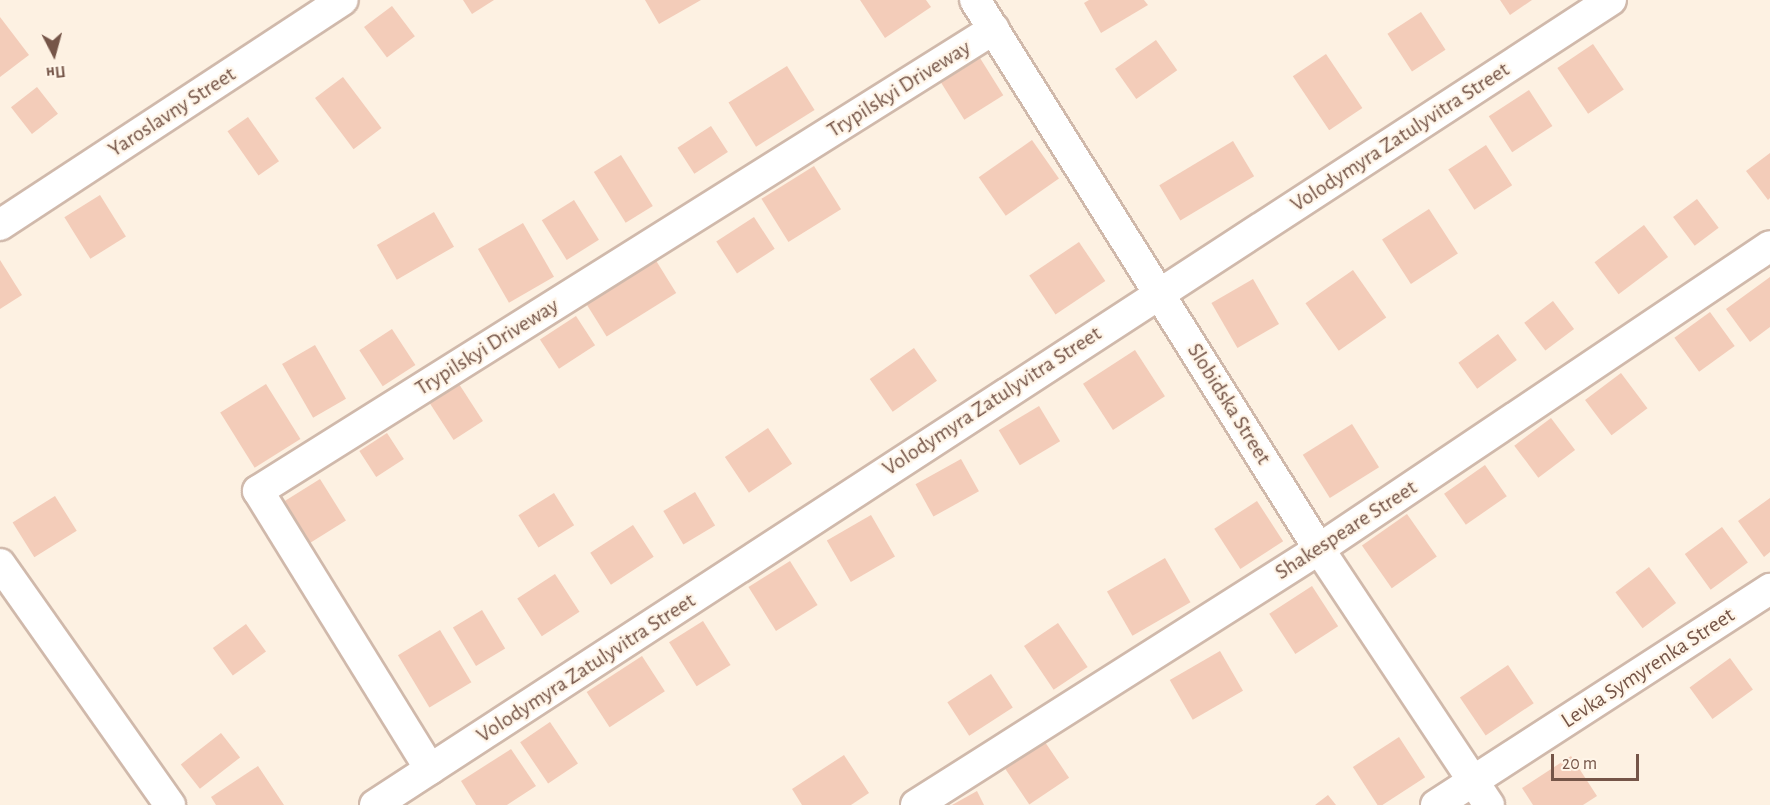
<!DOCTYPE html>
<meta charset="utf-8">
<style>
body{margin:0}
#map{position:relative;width:1770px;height:805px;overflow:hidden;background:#fdf1e2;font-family:"Alegreya Sans",sans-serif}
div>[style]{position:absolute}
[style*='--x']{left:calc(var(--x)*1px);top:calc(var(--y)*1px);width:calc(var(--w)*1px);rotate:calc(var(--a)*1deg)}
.building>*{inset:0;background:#f3ccb9;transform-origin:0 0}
.roads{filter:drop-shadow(2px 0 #d0b9ab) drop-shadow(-2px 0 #d0b9ab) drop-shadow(0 2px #d0b9ab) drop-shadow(0 -2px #d0b9ab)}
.minor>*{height:30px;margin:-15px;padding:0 15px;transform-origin:15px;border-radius:15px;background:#fff}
span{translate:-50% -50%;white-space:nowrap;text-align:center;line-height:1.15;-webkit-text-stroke:4.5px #fff5e8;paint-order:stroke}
.street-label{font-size:22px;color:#755548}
.north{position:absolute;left:24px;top:24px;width:60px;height:60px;-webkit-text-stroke:4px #fff5e8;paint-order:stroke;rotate:174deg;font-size:16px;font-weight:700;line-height:24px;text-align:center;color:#755548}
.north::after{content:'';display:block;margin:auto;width:21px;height:27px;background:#755548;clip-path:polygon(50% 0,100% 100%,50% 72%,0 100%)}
.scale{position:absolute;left:1551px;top:754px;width:88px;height:27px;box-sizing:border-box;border:3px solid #755548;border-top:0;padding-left:8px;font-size:18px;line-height:21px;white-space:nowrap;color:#755548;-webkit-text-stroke:4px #fff5e8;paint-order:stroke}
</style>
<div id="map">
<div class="building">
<div style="clip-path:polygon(463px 0,494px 0,472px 14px)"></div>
<div style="clip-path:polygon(645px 0,701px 0,659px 24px)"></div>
<div style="clip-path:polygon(860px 0,926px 0,931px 7px,885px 38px)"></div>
<div style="clip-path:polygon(1089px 0,1144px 0,1148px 5px,1101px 33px,1084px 3px)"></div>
<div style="clip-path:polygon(1500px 0,1532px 0,1510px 15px)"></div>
<div style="left:392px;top:6px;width:38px;height:35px;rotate:53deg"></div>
<div style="left:1421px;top:12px;width:45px;height:40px;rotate:57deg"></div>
<div style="clip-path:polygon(0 17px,29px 55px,0 77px)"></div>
<div style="left:1156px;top:40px;width:37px;height:50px;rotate:55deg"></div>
<div style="left:1593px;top:44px;width:55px;height:43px;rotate:56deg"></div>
<div style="left:1326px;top:54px;width:65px;height:40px;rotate:56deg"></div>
<div style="left:980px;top:58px;width:44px;height:46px;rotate:58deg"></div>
<div style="left:787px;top:66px;width:52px;height:69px;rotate:58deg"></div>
<div style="left:343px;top:77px;width:64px;height:35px;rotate:53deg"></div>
<div style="left:37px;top:87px;width:34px;height:33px;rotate:52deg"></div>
<div style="left:1529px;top:90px;width:43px;height:48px;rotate:57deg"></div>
<div style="left:248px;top:117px;width:54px;height:25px;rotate:55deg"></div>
<div style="left:711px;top:126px;width:31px;height:40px;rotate:57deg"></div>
<div style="left:1032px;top:140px;width:47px;height:65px;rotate:55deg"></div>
<div style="left:1233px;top:141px;width:41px;height:86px;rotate:59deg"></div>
<div style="left:1486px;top:145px;width:48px;height:45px;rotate:57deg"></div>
<div style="clip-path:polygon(1770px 153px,1770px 198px,1768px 200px,1746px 171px)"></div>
<div style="left:621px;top:155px;width:60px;height:32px;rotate:58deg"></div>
<div style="left:814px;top:166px;width:51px;height:62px;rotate:58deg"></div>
<div style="left:100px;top:195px;width:49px;height:42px;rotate:58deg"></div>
<div style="left:1697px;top:199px;width:36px;height:30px;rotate:53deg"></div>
<div style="left:574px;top:200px;width:47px;height:38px;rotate:58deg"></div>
<div style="left:1429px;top:209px;width:53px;height:56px;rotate:57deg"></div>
<div style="left:434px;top:212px;width:40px;height:66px;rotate:60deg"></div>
<div style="left:754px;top:217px;width:38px;height:45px;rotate:57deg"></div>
<div style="left:523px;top:223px;width:62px;height:52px;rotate:60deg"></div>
<div style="left:1644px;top:225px;width:40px;height:62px;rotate:53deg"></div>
<div style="left:1079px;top:242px;width:47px;height:60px;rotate:56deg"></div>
<div style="left:655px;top:259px;width:40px;height:82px;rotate:58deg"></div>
<div style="clip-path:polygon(0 260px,22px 295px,0 309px)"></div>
<div style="left:1353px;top:270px;width:58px;height:58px;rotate:55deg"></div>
<div style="clip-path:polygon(1770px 277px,1770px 327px,1750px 342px,1726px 309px)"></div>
<div style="left:1253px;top:279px;width:52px;height:48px;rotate:60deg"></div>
<div style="left:1553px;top:301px;width:35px;height:36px;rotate:53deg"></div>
<div style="left:1710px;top:312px;width:42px;height:44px;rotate:54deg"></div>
<div style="left:576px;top:316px;width:35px;height:43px;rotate:57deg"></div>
<div style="left:392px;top:329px;width:43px;height:39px;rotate:57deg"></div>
<div style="left:1498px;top:334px;width:32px;height:49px;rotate:54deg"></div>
<div style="left:315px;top:345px;width:62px;height:38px;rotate:60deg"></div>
<div style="left:914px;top:348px;width:40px;height:54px;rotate:55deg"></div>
<div style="left:1135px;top:350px;width:55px;height:62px;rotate:57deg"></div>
<div style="left:1621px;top:373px;width:44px;height:45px;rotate:53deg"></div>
<div style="left:266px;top:384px;width:65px;height:54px;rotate:58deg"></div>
<div style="left:459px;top:384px;width:44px;height:35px;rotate:57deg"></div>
<div style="left:1039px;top:406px;width:41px;height:47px;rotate:59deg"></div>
<div style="left:1551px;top:418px;width:40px;height:46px;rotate:53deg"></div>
<div style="left:1352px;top:424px;width:51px;height:58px;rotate:58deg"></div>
<div style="left:768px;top:428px;width:43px;height:52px;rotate:56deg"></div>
<div style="left:387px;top:433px;width:31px;height:33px;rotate:57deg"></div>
<div style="left:961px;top:459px;width:37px;height:52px;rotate:61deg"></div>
<div style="left:1485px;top:465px;width:38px;height:50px;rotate:55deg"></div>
<div style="left:320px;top:479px;width:49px;height:42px;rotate:58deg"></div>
<div style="left:695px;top:492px;width:39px;height:37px;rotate:59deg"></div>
<div style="left:554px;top:493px;width:38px;height:42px;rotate:58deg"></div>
<div style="left:55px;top:496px;width:41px;height:50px;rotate:58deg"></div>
<div style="clip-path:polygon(1770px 498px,1770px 552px,1764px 557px,1738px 521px)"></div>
<div style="left:1257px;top:501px;width:48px;height:51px;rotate:57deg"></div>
<div style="left:1407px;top:514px;width:52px;height:55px;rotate:55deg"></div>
<div style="left:871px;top:515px;width:48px;height:51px;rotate:60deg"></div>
<div style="left:633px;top:525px;width:38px;height:51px;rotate:57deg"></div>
<div style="left:1722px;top:527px;width:44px;height:46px;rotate:54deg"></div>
<div style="left:1165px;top:558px;width:51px;height:67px;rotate:60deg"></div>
<div style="left:790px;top:561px;width:52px;height:49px;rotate:58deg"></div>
<div style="left:1649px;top:567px;width:45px;height:42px;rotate:53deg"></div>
<div style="left:555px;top:574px;width:45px;height:45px;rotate:57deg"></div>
<div style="left:1312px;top:586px;width:48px;height:51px;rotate:57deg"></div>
<div style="left:482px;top:610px;width:45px;height:34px;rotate:59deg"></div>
<div style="left:703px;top:621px;width:52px;height:40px;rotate:58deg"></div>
<div style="left:1058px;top:623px;width:53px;height:41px;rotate:56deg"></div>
<div style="left:246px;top:624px;width:34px;height:41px;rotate:54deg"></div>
<div style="left:440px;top:630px;width:61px;height:49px;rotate:59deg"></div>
<div style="left:1220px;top:651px;width:46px;height:58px;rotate:60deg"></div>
<div style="left:642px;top:656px;width:42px;height:66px;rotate:57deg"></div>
<div style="left:1730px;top:658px;width:39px;height:50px;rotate:54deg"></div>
<div style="left:1508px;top:665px;width:46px;height:58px;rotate:56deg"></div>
<div style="left:991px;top:674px;width:40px;height:52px;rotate:57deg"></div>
<div style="left:550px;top:722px;width:50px;height:36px;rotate:56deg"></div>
<div style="left:221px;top:733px;width:31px;height:51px;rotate:52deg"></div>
<div style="left:1399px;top:737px;width:48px;height:55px;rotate:57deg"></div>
<div style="left:1045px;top:742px;width:43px;height:48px;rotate:56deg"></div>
<div style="clip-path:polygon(511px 749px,536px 786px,507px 805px,476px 805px,461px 781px)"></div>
<div style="clip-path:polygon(844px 755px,869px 793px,851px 805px,802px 805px,792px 789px)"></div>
<div style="clip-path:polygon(1571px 756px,1597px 796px,1583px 805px,1533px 805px,1522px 788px)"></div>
<div style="clip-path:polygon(258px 766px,284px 805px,216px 805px,211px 797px)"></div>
<div style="clip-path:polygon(977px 791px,984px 805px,952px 805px)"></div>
<div style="clip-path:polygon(1328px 795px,1336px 805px,1315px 805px)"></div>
</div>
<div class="roads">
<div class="minor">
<div style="--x:975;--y:0;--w:648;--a:57.93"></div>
<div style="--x:1319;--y:549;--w:307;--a:56.4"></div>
<div style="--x:0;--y:225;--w:410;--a:-33.3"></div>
<div style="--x:0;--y:564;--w:295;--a:54.8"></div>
<div style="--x:430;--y:769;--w:327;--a:-121.7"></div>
<div style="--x:258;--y:491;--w:869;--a:-32.12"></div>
<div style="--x:375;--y:805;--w:1475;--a:-33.08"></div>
<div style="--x:916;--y:805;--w:477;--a:-32.4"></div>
<div style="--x:1319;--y:549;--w:543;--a:-33.89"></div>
<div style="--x:1436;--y:805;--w:398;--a:-32.9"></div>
</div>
</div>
<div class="street-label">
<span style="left:899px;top:89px;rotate:-32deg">Trypilskyi Driveway</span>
<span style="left:172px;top:112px;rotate:-33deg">Yaroslavny Street</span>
<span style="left:1400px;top:137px;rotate:-33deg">Volodymyra Zatulyvitra Street</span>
<span style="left:487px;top:347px;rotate:-32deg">Trypilskyi Driveway</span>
<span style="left:992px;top:401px;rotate:-33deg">Volodymyra Zatulyvitra Street</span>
<span style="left:1229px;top:404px;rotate:58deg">Slobidska Street</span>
<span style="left:1346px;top:530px;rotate:-33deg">Shakespeare Street</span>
<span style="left:586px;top:668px;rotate:-33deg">Volodymyra Zatulyvitra Street</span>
<span style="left:1648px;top:668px;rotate:-33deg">Levka Symyrenka Street</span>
</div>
<div class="north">Пн</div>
<div class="scale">20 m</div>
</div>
